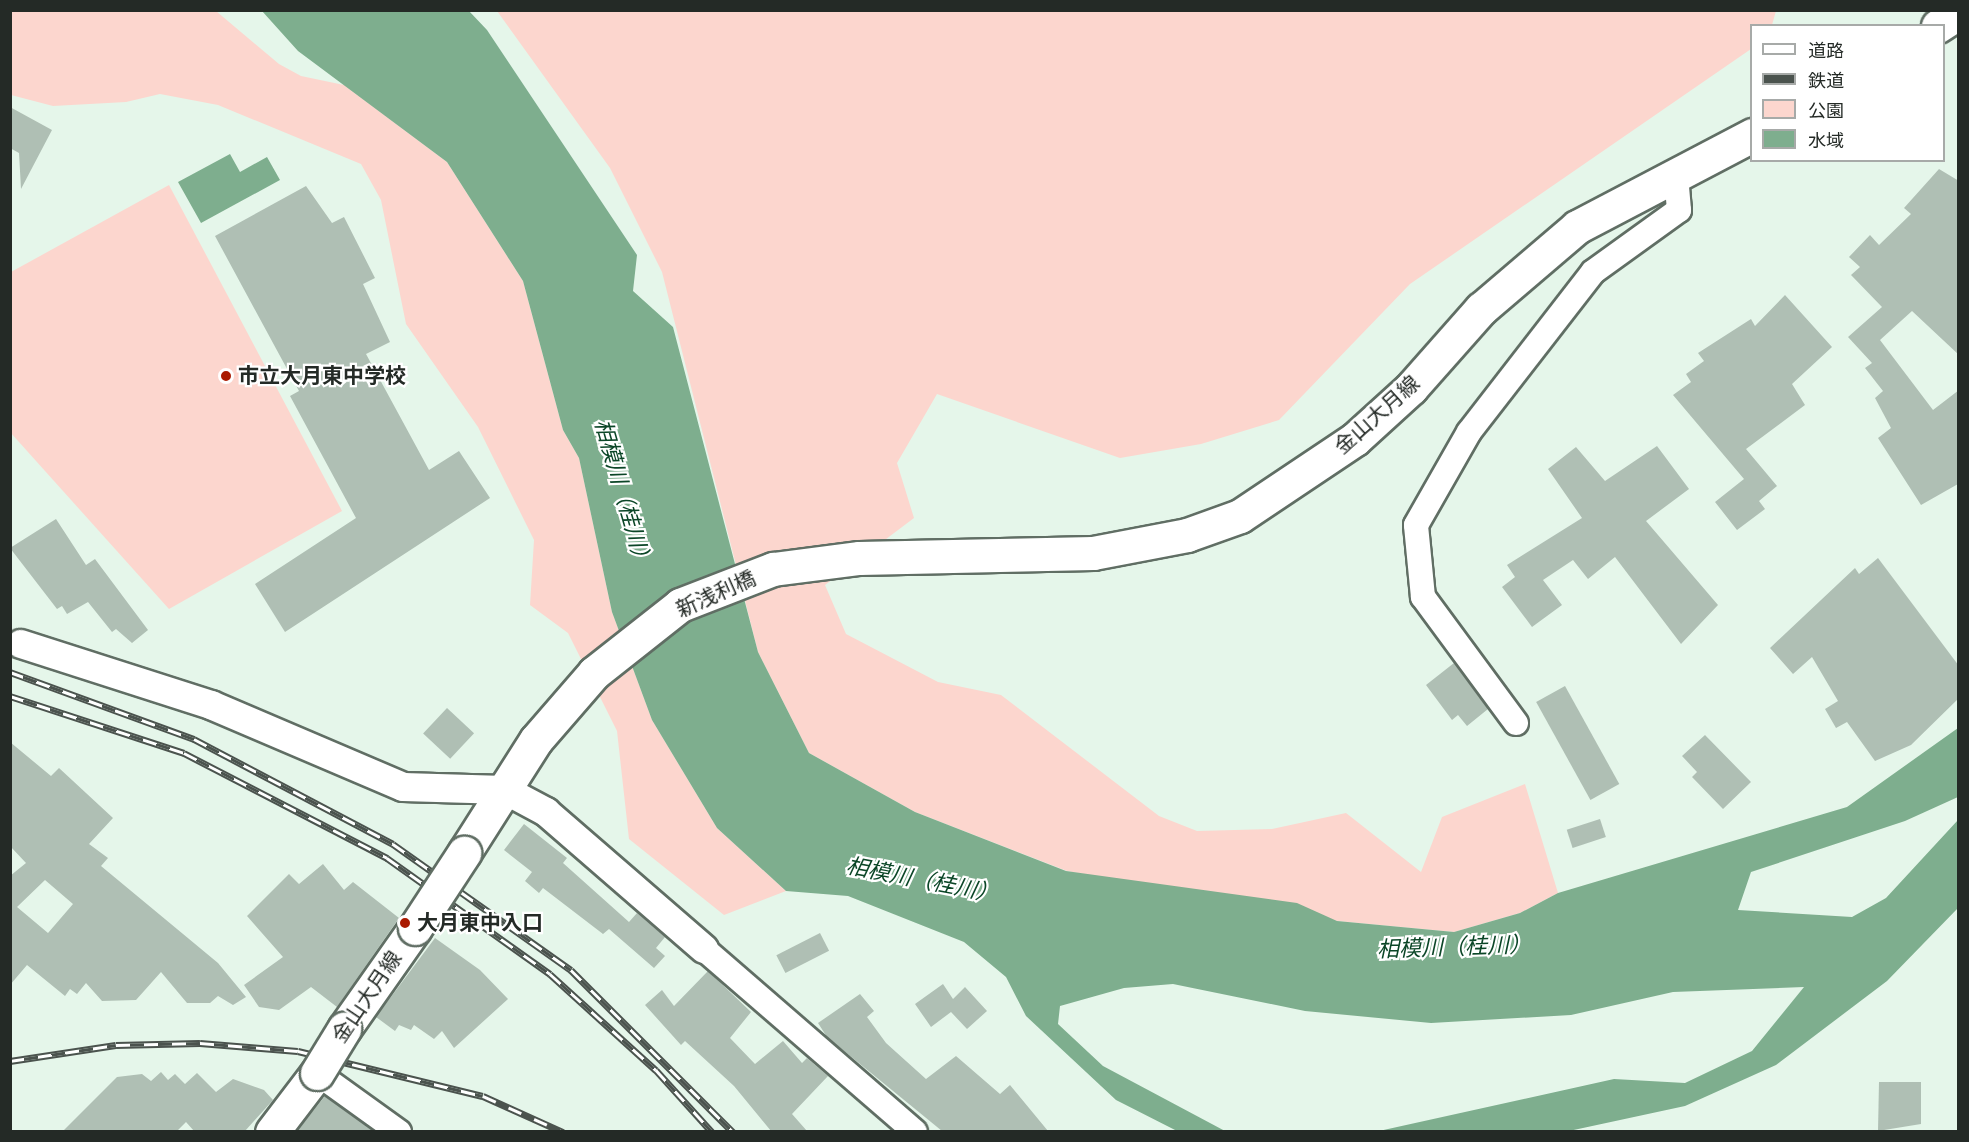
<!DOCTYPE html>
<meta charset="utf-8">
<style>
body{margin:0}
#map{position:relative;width:1969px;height:1142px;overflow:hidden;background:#e5f6ea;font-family:"Nunito Sans","Noto Sans JP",sans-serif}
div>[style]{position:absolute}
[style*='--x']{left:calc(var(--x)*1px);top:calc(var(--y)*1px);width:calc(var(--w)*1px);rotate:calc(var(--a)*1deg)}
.green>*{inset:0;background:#fcd6ce}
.water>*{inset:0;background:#7eae8e}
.building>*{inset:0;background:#afbfb4;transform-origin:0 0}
.roads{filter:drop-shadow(2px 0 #606e64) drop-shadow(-2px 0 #606e64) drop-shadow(0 2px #606e64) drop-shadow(0 -2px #606e64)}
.minor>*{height:24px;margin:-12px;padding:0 12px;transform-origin:12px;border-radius:12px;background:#fff}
.tertiary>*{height:28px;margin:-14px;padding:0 14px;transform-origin:14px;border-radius:14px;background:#fff}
.secondary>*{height:33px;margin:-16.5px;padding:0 16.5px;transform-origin:16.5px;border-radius:16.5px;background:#fff}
.rail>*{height:7px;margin-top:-3.5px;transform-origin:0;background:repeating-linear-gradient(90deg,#fff 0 14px,#4b534e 0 28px);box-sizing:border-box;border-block:2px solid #4b534e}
.bridges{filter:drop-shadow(2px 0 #606e64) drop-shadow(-2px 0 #606e64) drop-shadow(0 2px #606e64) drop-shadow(0 -2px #606e64)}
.secondary-bridge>*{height:33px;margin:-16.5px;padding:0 16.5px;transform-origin:16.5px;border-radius:16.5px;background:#fff}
.dots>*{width:16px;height:16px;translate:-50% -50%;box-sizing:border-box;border:3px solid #fff;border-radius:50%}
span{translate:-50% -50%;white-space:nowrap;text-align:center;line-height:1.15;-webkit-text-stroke:4.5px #fff;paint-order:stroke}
.poi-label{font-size:21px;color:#242a26;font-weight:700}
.left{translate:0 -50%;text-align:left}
.street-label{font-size:21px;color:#242a26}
.water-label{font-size:22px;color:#0b4627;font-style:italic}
.frame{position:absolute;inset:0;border:12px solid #242a26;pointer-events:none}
.legend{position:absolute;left:1750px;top:24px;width:195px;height:138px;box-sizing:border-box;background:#fff;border:2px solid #a7aaa8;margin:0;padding:8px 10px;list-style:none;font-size:18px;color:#242a26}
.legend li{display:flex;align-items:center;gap:12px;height:30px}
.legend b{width:30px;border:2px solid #a7aaa8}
</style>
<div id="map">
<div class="green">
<div style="clip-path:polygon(10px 11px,216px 11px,279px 64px,301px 76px,344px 85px,447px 162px,523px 281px,563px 430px,579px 458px,612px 612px,652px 720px,717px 828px,786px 891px,724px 915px,629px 839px,617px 731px,568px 633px,530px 605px,534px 540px,478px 427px,406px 324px,381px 200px,361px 164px,218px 105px,160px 94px,126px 102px,53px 106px,11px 95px)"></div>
<div style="clip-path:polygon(497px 11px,1776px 11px,1772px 25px,1752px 26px,1751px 49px,1410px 284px,1279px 420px,1201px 444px,1120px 458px,937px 394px,897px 463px,914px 518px,825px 585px,846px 634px,938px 682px,1001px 695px,1159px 816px,1197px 831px,1272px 829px,1346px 813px,1421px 872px,1442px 817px,1525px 784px,1558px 893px,1520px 913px,1454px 932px,1337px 921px,1067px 871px,915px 812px,809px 753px,758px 652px,662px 272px,610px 168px)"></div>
<div style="clip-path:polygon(169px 185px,342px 511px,169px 609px,10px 432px,11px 272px)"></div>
</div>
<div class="water">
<div style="clip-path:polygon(262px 11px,469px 11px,487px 30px,637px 255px,633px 291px,673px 327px,758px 652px,809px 753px,915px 812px,1066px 871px,1297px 903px,1337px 921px,1454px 932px,1520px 913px,1558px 893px,1847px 807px,1958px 728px,1958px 797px,1905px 821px,1751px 872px,1738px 910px,1852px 917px,1886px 898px,1958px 820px,1958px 908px,1887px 981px,1776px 1065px,1685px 1106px,1569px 1131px,1379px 1131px,1614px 1079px,1685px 1083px,1752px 1051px,1804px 987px,1673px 992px,1571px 1015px,1431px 1023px,1305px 1011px,1173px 984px,1124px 988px,1060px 1006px,1058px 1024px,1103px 1066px,1225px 1131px,1177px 1131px,1116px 1100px,1026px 1016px,1006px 977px,964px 942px,848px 896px,786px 891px,717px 828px,652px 720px,612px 612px,579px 458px,563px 430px,523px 281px,447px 162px,298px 51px)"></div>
<div style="clip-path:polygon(230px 154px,240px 172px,267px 157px,280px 180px,201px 223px,178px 182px)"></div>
</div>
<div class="building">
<div style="clip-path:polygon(10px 107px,52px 130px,21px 189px,19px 153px,10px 148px)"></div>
<div style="clip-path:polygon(1939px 169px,1959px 181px,1959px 355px,1912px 311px,1880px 340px,1933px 410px,1959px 390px,1958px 484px,1921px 505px,1878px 438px,1891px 428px,1875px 398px,1883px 391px,1865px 368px,1872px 363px,1848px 337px,1882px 307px,1851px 275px,1860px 267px,1849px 257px,1870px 235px,1879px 245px,1911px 214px,1904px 208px)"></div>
<div style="clip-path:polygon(306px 186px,332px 223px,344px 217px,375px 278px,363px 284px,390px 342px,366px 354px,429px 470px,459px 451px,490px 498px,285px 632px,255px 584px,356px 518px,290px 396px,299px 391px,215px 236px)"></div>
<div style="clip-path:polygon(1785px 295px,1832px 347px,1792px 384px,1805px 405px,1746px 449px,1777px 486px,1759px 501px,1765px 509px,1737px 530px,1715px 502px,1744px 479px,1673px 395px,1691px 382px,1686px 374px,1704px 361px,1698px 353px,1751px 319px,1755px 326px)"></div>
<div style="clip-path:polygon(1657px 446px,1689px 489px,1646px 521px,1718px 605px,1681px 644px,1615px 557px,1588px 579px,1573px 560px,1543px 580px,1562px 605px,1532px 627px,1502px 587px,1515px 577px,1507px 565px,1582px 518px,1548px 469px,1576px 447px,1605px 481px)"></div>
<div style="clip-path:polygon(56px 519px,86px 565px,95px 559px,148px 630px,132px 643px,116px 629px,112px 632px,88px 602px,67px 614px,62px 606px,57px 609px,10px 548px)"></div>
<div style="clip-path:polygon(1878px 558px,1959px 666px,1959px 698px,1911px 745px,1875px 761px,1847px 722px,1836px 728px,1825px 709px,1838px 701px,1812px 657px,1793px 674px,1770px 648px,1855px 568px,1859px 574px)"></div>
<div style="clip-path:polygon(1454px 663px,1488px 709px,1467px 726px,1458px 715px,1452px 720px,1426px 685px)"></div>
<div style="left:1565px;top:686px;width:112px;height:33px;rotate:61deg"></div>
<div style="left:447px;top:708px;width:37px;height:35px;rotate:43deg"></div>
<div style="clip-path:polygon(1705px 735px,1751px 782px,1723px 809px,1692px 777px,1697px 772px,1682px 756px)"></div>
<div style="clip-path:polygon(evenodd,10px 742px,51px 776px,59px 768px,113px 818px,89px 844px,108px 858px,101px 866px,218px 963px,246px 997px,233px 1005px,218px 996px,210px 1003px,187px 1003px,161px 972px,136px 1000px,102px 1001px,86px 983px,77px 994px,70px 989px,65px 996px,27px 965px,10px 985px,10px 876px,26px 863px,10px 846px,10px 742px,45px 880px,73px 904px,48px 933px,17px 907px,45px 880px)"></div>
<div style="left:1600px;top:819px;width:19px;height:35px;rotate:72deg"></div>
<div style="clip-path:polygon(524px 824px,567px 858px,563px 863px,629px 922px,637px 913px,665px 937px,656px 948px,665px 956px,654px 968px,609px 929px,603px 934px,543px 888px,539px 893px,525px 881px,532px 872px,504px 850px)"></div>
<div style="clip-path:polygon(323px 864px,344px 890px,353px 882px,399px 918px,337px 1007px,311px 987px,279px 1010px,259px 1007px,244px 985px,283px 957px,247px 916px,289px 874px,299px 884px)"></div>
<div style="left:820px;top:933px;width:20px;height:49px;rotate:63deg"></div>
<div style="clip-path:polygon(435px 938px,480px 970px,508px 999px,454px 1048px,442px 1031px,434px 1039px,414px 1025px,411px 1030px,399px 1025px,395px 1031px,376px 1017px)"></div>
<div style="clip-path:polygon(708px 971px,751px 1012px,730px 1038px,755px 1064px,783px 1041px,802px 1063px,807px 1058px,828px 1076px,792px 1114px,807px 1131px,771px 1131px,734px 1086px,685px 1041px,681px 1045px,645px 1005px,662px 990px,674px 1006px)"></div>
<div style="clip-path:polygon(943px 984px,953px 999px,965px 987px,987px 1011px,967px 1029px,951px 1012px,931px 1027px,915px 1004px)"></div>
<div style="clip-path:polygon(860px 994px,874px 1011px,867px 1017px,886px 1043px,926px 1079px,956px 1056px,1000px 1094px,1010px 1085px,1048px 1131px,942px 1131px,827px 1037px,818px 1023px)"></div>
<div style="clip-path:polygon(161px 1072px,168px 1080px,175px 1074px,185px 1084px,197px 1073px,216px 1092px,233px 1079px,264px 1090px,273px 1100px,245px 1131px,194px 1131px,186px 1122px,177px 1131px,63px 1131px,117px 1077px,142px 1074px,151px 1081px)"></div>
<div style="clip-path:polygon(1879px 1082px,1921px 1082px,1921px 1124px,1878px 1131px)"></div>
<div style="clip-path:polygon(325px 1096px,374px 1131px,297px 1131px)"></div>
</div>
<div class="roads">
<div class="minor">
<div style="--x:1516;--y:723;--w:157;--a:-126.4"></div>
<div style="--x:1423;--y:597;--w:72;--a:-95.6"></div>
<div style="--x:1416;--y:525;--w:107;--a:-60.3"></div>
<div style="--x:1469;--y:432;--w:202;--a:-52.2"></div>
<div style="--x:1593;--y:272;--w:106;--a:-35.8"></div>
<div style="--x:1679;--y:210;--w:34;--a:-95"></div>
<div style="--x:704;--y:949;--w:279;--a:40.9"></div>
<div style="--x:317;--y:1073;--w:101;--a:35.7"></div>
</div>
<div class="tertiary">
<div style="--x:21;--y:644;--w:200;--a:17.8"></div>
<div style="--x:211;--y:705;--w:209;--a:23.1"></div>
<div style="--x:403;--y:787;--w:102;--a:1.7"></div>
<div style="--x:505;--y:790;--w:47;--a:28.2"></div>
<div style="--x:546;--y:812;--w:209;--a:40.9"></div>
</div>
<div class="secondary">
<div style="--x:1938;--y:26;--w:24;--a:-33"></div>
<div style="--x:464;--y:853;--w:134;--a:-57.5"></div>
<div style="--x:536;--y:740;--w:89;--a:-49.1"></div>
<div style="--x:594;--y:673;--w:110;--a:-38.3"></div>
<div style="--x:680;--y:605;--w:100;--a:-21.2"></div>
<div style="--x:773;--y:569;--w:87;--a:-7.3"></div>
<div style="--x:859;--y:558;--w:234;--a:-1.2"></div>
<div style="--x:1093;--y:553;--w:96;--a:-10.8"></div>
<div style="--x:1187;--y:535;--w:56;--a:-19.7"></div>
<div style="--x:1240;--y:516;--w:138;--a:-33.8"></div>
<div style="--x:1355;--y:439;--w:76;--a:-42.3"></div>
<div style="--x:1411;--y:388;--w:106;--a:-48.5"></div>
<div style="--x:1481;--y:309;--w:126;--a:-40.5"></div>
<div style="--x:1577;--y:227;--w:198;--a:-27.7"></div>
<div style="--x:344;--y:1029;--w:123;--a:-54.9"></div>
<div style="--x:272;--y:1132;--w:74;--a:-52.7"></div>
</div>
</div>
<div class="rail">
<div style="--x:10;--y:672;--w:196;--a:20"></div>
<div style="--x:194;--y:739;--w:225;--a:27.8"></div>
<div style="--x:393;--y:844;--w:218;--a:35.3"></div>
<div style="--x:571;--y:970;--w:229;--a:45"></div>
<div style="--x:10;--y:696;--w:183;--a:18.1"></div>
<div style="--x:184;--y:753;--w:229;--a:27.3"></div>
<div style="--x:387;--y:858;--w:200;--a:35.4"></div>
<div style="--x:550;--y:974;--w:143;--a:42.2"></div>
<div style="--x:656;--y:1070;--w:84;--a:47.9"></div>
<div style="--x:10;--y:1061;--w:107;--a:-8.6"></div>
<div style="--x:116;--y:1045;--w:84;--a:-1.4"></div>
<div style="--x:200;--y:1043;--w:98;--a:4.7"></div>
<div style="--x:298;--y:1051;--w:190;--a:13.7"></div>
<div style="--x:483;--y:1096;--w:88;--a:24.2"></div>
</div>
<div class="bridges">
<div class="secondary-bridge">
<div style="--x:415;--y:928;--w:90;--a:-56.8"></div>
<div style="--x:317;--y:1073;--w:52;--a:-58.5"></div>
</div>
</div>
<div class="dots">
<div style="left:226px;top:376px;background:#aa1a00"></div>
<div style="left:405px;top:923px;background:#aa1a00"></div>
</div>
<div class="poi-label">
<span class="left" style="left:238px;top:376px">市立大月東中学校</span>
<span class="left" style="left:417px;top:923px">大月東中入口</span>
</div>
<div class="street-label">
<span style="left:1377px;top:415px;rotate:-42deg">金山大月線</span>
<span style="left:716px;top:594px;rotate:-24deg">新浅利橋</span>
<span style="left:367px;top:997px;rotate:-56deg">金山大月線</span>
</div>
<div class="water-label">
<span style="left:622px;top:494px;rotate:74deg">相模川（桂川）</span>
<span style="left:922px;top:881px;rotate:11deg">相模川（桂川）</span>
<span style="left:1454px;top:948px;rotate:-2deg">相模川（桂川）</span>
</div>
<div class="frame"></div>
<ul class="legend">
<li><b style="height:8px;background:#fff"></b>道路</li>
<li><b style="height:8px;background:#4b534e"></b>鉄道</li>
<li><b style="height:16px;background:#fcd6ce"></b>公園</li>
<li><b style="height:16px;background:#7eae8e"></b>水域</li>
</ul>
</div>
